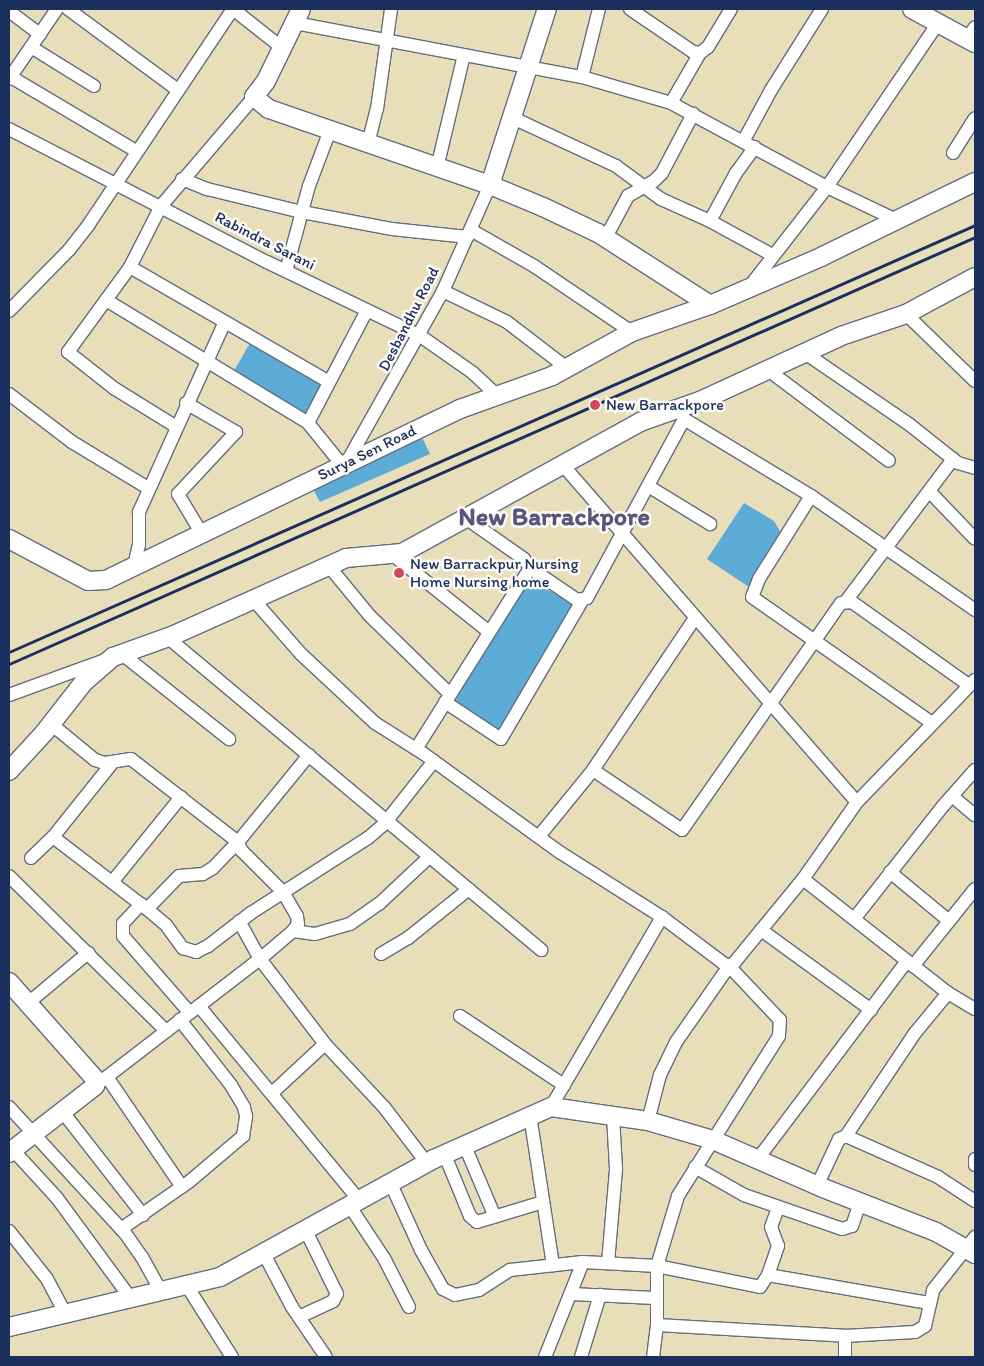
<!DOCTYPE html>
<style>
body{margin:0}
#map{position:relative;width:984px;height:1366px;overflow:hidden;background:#e8dfba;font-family:Itim,sans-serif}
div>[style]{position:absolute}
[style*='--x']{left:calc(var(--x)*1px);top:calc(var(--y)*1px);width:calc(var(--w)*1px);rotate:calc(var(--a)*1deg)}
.water>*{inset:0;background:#5dabd7;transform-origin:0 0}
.roads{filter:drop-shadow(1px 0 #636d7e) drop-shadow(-1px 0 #636d7e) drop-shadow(0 1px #636d7e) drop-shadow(0 -1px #636d7e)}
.street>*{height:12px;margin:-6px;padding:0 6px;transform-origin:6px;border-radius:6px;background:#fff}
.secondary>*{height:18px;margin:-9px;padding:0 9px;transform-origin:9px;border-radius:9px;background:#fff}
.rail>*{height:3px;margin:-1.5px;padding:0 1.5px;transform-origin:1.5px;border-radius:1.5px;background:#1b2f5e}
.dots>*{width:14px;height:14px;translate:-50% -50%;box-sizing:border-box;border:2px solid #fdfcf7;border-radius:50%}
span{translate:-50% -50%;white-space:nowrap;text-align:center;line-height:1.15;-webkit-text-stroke:5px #fdfcf7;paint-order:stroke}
.street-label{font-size:16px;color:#1b2f5e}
.poi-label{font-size:16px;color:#1b2f5e}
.left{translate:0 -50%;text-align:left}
.town-label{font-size:26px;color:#5a547e;font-weight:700}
.frame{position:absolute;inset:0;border:10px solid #1b2f5e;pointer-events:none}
</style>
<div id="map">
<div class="water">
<div style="left:250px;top:343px;width:84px;height:34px;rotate:30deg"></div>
<div style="clip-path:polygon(422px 437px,430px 454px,320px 502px,313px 489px)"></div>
<div style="clip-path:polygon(744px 503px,774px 521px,784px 538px,749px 587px,707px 559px)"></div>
<div style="clip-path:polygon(530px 580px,575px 605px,501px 734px,453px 705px,488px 642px)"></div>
</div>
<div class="roads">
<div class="street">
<div style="--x:68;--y:9;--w:137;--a:36.4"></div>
<div style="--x:233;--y:9;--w:61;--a:38.4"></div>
<div style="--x:630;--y:9;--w:76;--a:34.3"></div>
<div style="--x:693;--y:52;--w:7;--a:8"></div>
<div style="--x:700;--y:53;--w:10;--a:-37"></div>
<div style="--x:708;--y:47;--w:44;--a:-58.8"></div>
<div style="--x:9;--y:11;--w:39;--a:37"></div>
<div style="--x:295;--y:23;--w:292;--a:10.7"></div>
<div style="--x:582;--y:77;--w:93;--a:16.3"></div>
<div style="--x:671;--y:103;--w:177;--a:28.3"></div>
<div style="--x:827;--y:187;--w:74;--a:25.5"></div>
<div style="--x:967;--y:39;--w:14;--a:-56"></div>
<div style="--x:31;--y:47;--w:74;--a:31.8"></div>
<div style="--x:11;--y:77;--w:145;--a:30.6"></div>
<div style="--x:582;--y:77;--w:70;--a:-76"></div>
<div style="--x:9;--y:79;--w:85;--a:-55.6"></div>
<div style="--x:671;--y:103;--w:58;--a:-59.9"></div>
<div style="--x:513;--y:118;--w:114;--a:25"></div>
<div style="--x:616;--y:166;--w:56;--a:36.3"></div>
<div style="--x:661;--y:199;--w:54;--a:24.2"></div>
<div style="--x:710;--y:221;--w:55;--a:-61.6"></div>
<div style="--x:736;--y:173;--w:32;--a:-54"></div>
<div style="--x:9;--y:129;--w:290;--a:27.3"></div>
<div style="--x:267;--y:262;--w:169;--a:25.7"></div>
<div style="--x:419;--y:335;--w:66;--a:35.1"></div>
<div style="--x:473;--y:373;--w:33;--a:43"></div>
<div style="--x:744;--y:140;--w:57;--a:-61.6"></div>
<div style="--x:771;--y:90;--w:96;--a:-57.8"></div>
<div style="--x:368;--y:144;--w:36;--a:-76"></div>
<div style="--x:377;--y:109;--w:101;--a:-82"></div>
<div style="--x:953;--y:153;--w:41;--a:-57.8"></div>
<div style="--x:437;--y:168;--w:116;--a:-76.6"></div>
<div style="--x:182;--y:179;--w:27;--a:22"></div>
<div style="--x:207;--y:189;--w:98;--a:13.6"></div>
<div style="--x:302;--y:212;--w:92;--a:10.7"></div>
<div style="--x:392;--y:229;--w:76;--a:6"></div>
<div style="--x:710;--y:221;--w:71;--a:28.7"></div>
<div style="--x:471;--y:230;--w:73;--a:29.7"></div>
<div style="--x:534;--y:266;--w:118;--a:34"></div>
<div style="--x:606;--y:237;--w:47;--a:-61.8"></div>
<div style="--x:628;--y:196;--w:30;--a:-30"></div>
<div style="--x:654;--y:181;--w:11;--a:-45"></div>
<div style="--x:662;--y:173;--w:67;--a:-62.3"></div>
<div style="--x:130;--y:267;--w:68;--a:-63.1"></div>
<div style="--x:161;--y:206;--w:143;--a:-49.5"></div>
<div style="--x:286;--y:271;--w:88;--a:-74.9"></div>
<div style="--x:309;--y:186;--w:60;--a:-69.4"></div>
<div style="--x:750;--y:286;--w:125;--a:-52.1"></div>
<div style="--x:827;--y:187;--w:198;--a:-55.9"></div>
<div style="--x:443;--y:291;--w:71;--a:25.8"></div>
<div style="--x:507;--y:322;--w:76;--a:37.5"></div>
<div style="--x:106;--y:300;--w:237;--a:31.3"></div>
<div style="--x:9;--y:311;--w:86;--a:-45.5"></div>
<div style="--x:69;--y:250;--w:33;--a:-52"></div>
<div style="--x:89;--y:224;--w:259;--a:-56.2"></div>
<div style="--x:906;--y:314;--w:96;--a:44.2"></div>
<div style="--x:805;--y:353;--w:127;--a:34.4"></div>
<div style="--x:910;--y:425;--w:61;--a:38.4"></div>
<div style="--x:958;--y:463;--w:18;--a:16"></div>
<div style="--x:768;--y:370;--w:151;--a:36.9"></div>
<div style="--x:9;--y:394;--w:79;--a:37.3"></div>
<div style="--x:72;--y:442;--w:89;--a:31.2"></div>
<div style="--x:186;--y:403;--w:58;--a:30.1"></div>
<div style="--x:236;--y:432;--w:85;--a:133.1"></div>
<div style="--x:178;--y:494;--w:47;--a:59"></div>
<div style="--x:684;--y:419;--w:149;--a:31.2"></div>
<div style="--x:811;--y:496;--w:200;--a:34.8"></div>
<div style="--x:175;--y:426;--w:70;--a:-148.3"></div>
<div style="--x:115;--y:389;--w:60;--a:-141.8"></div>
<div style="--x:68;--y:352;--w:105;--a:-53.9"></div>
<div style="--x:130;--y:267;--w:230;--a:30"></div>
<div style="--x:347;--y:462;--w:196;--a:-60.7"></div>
<div style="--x:443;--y:291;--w:116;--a:-66.1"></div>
<div style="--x:561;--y:463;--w:450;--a:48.9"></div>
<div style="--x:857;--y:802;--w:94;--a:125"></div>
<div style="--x:342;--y:465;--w:54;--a:-129"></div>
<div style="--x:308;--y:423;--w:127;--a:-62.4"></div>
<div style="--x:648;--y:486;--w:73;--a:31.5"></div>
<div style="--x:929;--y:491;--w:66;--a:46.2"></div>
<div style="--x:811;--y:496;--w:98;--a:122.1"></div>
<div style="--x:759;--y:579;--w:19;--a:111"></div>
<div style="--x:752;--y:597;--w:220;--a:35"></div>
<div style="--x:393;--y:555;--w:122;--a:38.7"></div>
<div style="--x:328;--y:565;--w:65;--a:50.6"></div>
<div style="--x:369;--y:615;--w:113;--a:44.3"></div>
<div style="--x:134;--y:566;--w:22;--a:-77"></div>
<div style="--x:139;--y:545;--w:33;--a:-90"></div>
<div style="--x:139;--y:512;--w:206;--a:-65.7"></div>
<div style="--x:530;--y:568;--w:57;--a:34.2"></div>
<div style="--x:577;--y:600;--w:10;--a:-11"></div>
<div style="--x:587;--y:598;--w:204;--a:-61.5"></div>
<div style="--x:684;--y:419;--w:9;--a:-111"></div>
<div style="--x:252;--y:598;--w:74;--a:48.8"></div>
<div style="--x:301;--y:654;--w:101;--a:43"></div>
<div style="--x:375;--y:723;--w:58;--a:32.3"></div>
<div style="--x:424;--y:754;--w:169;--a:35.9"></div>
<div style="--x:561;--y:853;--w:120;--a:32.4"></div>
<div style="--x:662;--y:917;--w:76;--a:37"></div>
<div style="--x:723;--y:963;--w:7;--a:27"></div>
<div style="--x:729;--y:966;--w:6;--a:-31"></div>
<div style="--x:734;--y:963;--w:109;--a:-50.6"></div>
<div style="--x:803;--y:879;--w:184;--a:38.2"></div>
<div style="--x:948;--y:993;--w:31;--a:31"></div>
<div style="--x:846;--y:601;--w:178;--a:-53"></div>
<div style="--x:695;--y:618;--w:183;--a:123.9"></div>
<div style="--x:593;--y:770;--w:107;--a:34"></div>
<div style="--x:682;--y:830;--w:277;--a:-55"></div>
<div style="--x:841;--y:603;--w:11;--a:-5"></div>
<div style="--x:852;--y:602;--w:143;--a:35.4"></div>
<div style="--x:167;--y:637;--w:488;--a:39.9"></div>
<div style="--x:122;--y:654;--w:137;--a:38.5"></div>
<div style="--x:9;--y:695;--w:105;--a:-20"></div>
<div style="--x:445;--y:702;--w:67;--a:33.5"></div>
<div style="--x:501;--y:739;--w:160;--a:-59.6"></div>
<div style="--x:51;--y:724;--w:57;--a:39.3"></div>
<div style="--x:95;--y:760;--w:10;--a:17"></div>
<div style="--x:105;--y:763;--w:26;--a:-9"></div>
<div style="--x:131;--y:759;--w:135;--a:37.8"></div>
<div style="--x:238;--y:842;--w:36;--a:134"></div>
<div style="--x:213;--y:868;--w:12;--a:149"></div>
<div style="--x:203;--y:874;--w:24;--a:175"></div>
<div style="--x:179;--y:876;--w:46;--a:134.1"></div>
<div style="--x:416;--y:749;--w:214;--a:-57.8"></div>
<div style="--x:530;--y:568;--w:11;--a:-124"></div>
<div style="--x:524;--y:559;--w:70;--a:-144.9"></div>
<div style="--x:309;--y:755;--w:112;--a:129.2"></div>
<div style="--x:238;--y:842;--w:9;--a:69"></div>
<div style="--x:241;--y:850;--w:59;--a:45"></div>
<div style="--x:283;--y:892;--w:28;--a:60"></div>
<div style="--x:297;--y:916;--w:8;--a:83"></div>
<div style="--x:298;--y:924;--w:9;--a:126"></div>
<div style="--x:293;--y:931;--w:43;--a:139.7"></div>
<div style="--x:260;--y:959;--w:107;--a:52.6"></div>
<div style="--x:325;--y:1044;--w:86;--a:46.9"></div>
<div style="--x:384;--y:1107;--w:69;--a:52.6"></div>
<div style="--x:952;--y:796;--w:30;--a:40"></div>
<div style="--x:857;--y:802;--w:170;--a:-46"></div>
<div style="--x:540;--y:835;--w:84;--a:-50.8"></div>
<div style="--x:53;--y:837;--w:118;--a:37.5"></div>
<div style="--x:147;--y:909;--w:25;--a:40"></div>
<div style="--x:166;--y:925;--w:29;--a:54"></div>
<div style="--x:183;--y:948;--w:14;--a:17"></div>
<div style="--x:196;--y:952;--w:13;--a:-27"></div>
<div style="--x:208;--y:946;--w:54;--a:-37.5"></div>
<div style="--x:251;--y:913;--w:139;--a:-32.7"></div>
<div style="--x:368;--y:838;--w:23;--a:-41"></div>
<div style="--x:385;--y:823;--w:79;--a:-51.7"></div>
<div style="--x:31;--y:858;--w:30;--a:-44"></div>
<div style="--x:53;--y:837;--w:96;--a:-51.3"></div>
<div style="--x:890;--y:872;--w:77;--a:39.7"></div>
<div style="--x:9;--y:876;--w:221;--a:44.6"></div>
<div style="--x:113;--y:881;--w:108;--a:-51"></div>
<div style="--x:141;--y:904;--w:26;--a:133"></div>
<div style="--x:123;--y:923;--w:13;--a:90"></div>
<div style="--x:123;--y:936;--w:102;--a:49"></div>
<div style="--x:854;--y:919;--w:144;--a:-51.8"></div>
<div style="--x:943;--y:806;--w:48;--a:-48.4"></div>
<div style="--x:761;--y:930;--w:136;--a:36"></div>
<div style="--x:293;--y:931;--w:22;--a:8"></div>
<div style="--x:315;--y:934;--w:36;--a:-16"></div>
<div style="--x:350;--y:924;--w:35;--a:-35"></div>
<div style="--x:379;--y:904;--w:69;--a:-43.2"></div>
<div style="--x:381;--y:954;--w:31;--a:-31"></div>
<div style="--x:408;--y:938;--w:78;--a:-38.8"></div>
<div style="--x:913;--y:966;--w:99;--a:-51.2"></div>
<div style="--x:27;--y:1004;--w:80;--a:-39.9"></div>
<div style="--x:199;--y:1006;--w:250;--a:50.5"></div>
<div style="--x:460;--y:1016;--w:125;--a:33.6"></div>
<div style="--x:107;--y:1077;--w:133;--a:55.7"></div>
<div style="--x:95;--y:1086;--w:208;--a:-37.6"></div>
<div style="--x:260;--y:959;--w:43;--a:-118.9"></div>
<div style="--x:272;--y:1093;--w:72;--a:-42.8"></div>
<div style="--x:9;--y:1107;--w:171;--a:47.4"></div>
<div style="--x:125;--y:1233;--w:29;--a:55"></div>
<div style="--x:142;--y:1257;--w:39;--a:61"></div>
<div style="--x:551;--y:1107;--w:220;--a:-59.7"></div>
<div style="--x:62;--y:1111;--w:132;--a:52.1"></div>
<div style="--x:530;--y:1115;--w:152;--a:81.3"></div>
<div style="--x:648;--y:1121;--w:48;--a:-75.4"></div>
<div style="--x:660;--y:1075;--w:37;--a:-64"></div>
<div style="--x:676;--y:1042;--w:93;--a:-55.1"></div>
<div style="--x:729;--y:966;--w:74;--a:46.6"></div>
<div style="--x:780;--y:1020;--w:16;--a:94"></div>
<div style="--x:779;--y:1036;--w:189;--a:122.3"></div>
<div style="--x:678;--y:1196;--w:73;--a:106.7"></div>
<div style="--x:657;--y:1266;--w:59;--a:90"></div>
<div style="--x:657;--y:1325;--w:32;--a:97"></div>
<div style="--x:846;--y:1136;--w:124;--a:-56.2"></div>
<div style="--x:915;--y:1033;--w:52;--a:-50.5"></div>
<div style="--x:464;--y:1144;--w:79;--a:67"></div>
<div style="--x:13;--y:1150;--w:65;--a:47.5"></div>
<div style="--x:57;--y:1198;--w:122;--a:53.7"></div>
<div style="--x:444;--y:1153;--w:68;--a:67.6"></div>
<div style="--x:470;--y:1216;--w:9;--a:41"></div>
<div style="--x:477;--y:1222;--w:69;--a:-16.9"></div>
<div style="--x:975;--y:1159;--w:6;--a:90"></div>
<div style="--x:757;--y:1160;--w:249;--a:-53"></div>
<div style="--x:695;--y:1167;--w:56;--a:29.7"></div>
<div style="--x:744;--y:1195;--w:104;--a:19.1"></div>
<div style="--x:842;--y:1229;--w:10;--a:-17"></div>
<div style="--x:852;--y:1226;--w:24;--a:-71"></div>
<div style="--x:390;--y:1182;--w:75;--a:65.5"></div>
<div style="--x:421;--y:1250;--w:45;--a:60.6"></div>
<div style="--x:443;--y:1289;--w:13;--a:27"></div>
<div style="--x:455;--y:1295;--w:25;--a:-12"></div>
<div style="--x:479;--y:1290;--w:37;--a:-33"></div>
<div style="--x:510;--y:1270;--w:73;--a:-6.3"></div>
<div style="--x:583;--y:1262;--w:74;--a:3.1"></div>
<div style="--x:657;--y:1266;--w:105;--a:11.5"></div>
<div style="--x:760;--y:1287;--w:14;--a:-56"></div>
<div style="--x:768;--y:1275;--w:31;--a:-71"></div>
<div style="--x:778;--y:1246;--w:20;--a:-110"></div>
<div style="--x:771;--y:1227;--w:20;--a:-70"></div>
<div style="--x:817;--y:1186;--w:52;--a:-64.9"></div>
<div style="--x:839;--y:1139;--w:8;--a:-23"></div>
<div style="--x:846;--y:1136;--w:101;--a:24"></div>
<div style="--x:938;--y:1177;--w:44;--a:33"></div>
<div style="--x:349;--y:1205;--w:64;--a:56.6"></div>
<div style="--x:384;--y:1258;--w:55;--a:63"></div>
<div style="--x:121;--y:1229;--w:84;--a:-34.8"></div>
<div style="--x:190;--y:1181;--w:70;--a:-40.3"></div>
<div style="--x:243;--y:1136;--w:20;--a:-81"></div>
<div style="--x:246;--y:1116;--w:9;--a:-103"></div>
<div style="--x:244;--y:1107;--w:26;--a:-121"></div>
<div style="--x:231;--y:1085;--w:83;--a:-128.1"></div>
<div style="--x:9;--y:1231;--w:61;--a:51.6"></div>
<div style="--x:47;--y:1279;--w:40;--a:62"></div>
<div style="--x:264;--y:1254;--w:60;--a:62.2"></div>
<div style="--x:292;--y:1307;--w:60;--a:55.8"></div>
<div style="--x:608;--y:1263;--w:94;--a:-85.1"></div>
<div style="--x:616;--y:1169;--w:54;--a:-93.2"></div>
<div style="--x:768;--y:1275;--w:163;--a:9.9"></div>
<div style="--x:187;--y:1286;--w:84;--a:57.6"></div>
<div style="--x:571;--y:1294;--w:84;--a:2.7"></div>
<div style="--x:299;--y:1317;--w:38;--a:-25"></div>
<div style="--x:333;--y:1301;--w:8;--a:-60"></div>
<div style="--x:337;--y:1294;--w:70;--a:-116.2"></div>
<div style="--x:657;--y:1325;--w:188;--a:3.3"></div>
<div style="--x:845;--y:1336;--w:70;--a:-3.3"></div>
<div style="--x:915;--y:1332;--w:12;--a:-31"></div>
<div style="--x:925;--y:1326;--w:37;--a:-77"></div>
<div style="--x:933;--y:1290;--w:68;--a:-51.6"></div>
<div style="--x:545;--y:1357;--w:102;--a:-68.2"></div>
<div style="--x:581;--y:1357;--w:65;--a:-73"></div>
<div style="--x:845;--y:1357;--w:21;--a:-90"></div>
</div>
<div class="secondary">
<div style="--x:301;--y:9;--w:80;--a:115.9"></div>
<div style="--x:266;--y:81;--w:20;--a:127"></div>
<div style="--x:254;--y:97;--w:19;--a:39"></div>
<div style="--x:269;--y:109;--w:234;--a:19"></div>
<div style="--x:490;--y:185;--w:57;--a:22.5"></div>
<div style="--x:543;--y:207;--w:61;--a:25.3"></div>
<div style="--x:598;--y:233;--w:133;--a:32.7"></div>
<div style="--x:912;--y:9;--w:72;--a:28.4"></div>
<div style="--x:490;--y:185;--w:185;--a:-72.1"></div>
<div style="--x:9;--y:539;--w:89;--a:28"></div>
<div style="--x:88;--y:581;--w:18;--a:-3"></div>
<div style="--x:106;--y:580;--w:393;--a:-25.8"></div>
<div style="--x:460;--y:409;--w:98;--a:-19.7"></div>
<div style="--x:552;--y:376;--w:91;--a:-28.8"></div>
<div style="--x:632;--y:332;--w:83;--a:-19.1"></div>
<div style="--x:710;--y:305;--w:123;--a:-23.4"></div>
<div style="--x:823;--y:256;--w:169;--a:-26"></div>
<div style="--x:9;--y:771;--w:52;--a:-47.4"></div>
<div style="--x:44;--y:733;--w:63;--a:-52"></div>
<div style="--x:83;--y:683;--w:40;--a:-41"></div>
<div style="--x:113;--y:657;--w:65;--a:-19.8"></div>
<div style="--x:174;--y:635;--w:188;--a:-24.1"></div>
<div style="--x:346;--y:558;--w:56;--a:-5.1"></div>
<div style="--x:402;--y:553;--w:272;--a:-28.8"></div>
<div style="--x:640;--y:422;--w:64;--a:-19.3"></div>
<div style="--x:700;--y:401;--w:155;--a:-24.7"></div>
<div style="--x:841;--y:336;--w:69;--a:-18.7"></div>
<div style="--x:906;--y:314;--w:78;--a:-28.2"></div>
<div style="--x:9;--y:982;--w:130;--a:48.4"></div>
<div style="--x:95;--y:1079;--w:7;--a:90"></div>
<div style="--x:95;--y:1086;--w:109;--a:142.1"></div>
<div style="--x:9;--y:1327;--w:217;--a:-13.3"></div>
<div style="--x:220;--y:1277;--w:244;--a:-28.9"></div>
<div style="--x:434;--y:1159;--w:128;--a:-24"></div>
<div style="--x:551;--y:1107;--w:98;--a:8.2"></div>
<div style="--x:648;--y:1121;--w:68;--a:16.3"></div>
<div style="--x:713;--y:1140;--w:120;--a:23.6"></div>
<div style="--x:823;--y:1188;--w:121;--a:21.3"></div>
<div style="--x:936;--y:1232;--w:45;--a:29.4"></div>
</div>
</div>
<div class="rail">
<div style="--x:9;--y:652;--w:1056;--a:-23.85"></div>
<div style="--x:9;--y:664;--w:1056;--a:-23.85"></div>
</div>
<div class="dots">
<div style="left:595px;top:405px;background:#d1495b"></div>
<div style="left:399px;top:573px;background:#d1495b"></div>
</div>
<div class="street-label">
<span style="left:265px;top:241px;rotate:27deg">Rabindra Sarani</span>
<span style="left:409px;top:319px;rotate:-63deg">Desbandhu Road</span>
<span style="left:367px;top:453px;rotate:-26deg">Surya Sen Road</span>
</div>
<div class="poi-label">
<span class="left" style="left:606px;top:405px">New Barrackpore</span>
<span class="left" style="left:410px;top:573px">New Barrackpur Nursing<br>Home Nursing home</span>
</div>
<div class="town-label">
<span style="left:554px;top:517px">New Barrackpore</span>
</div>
<div class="frame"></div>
</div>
